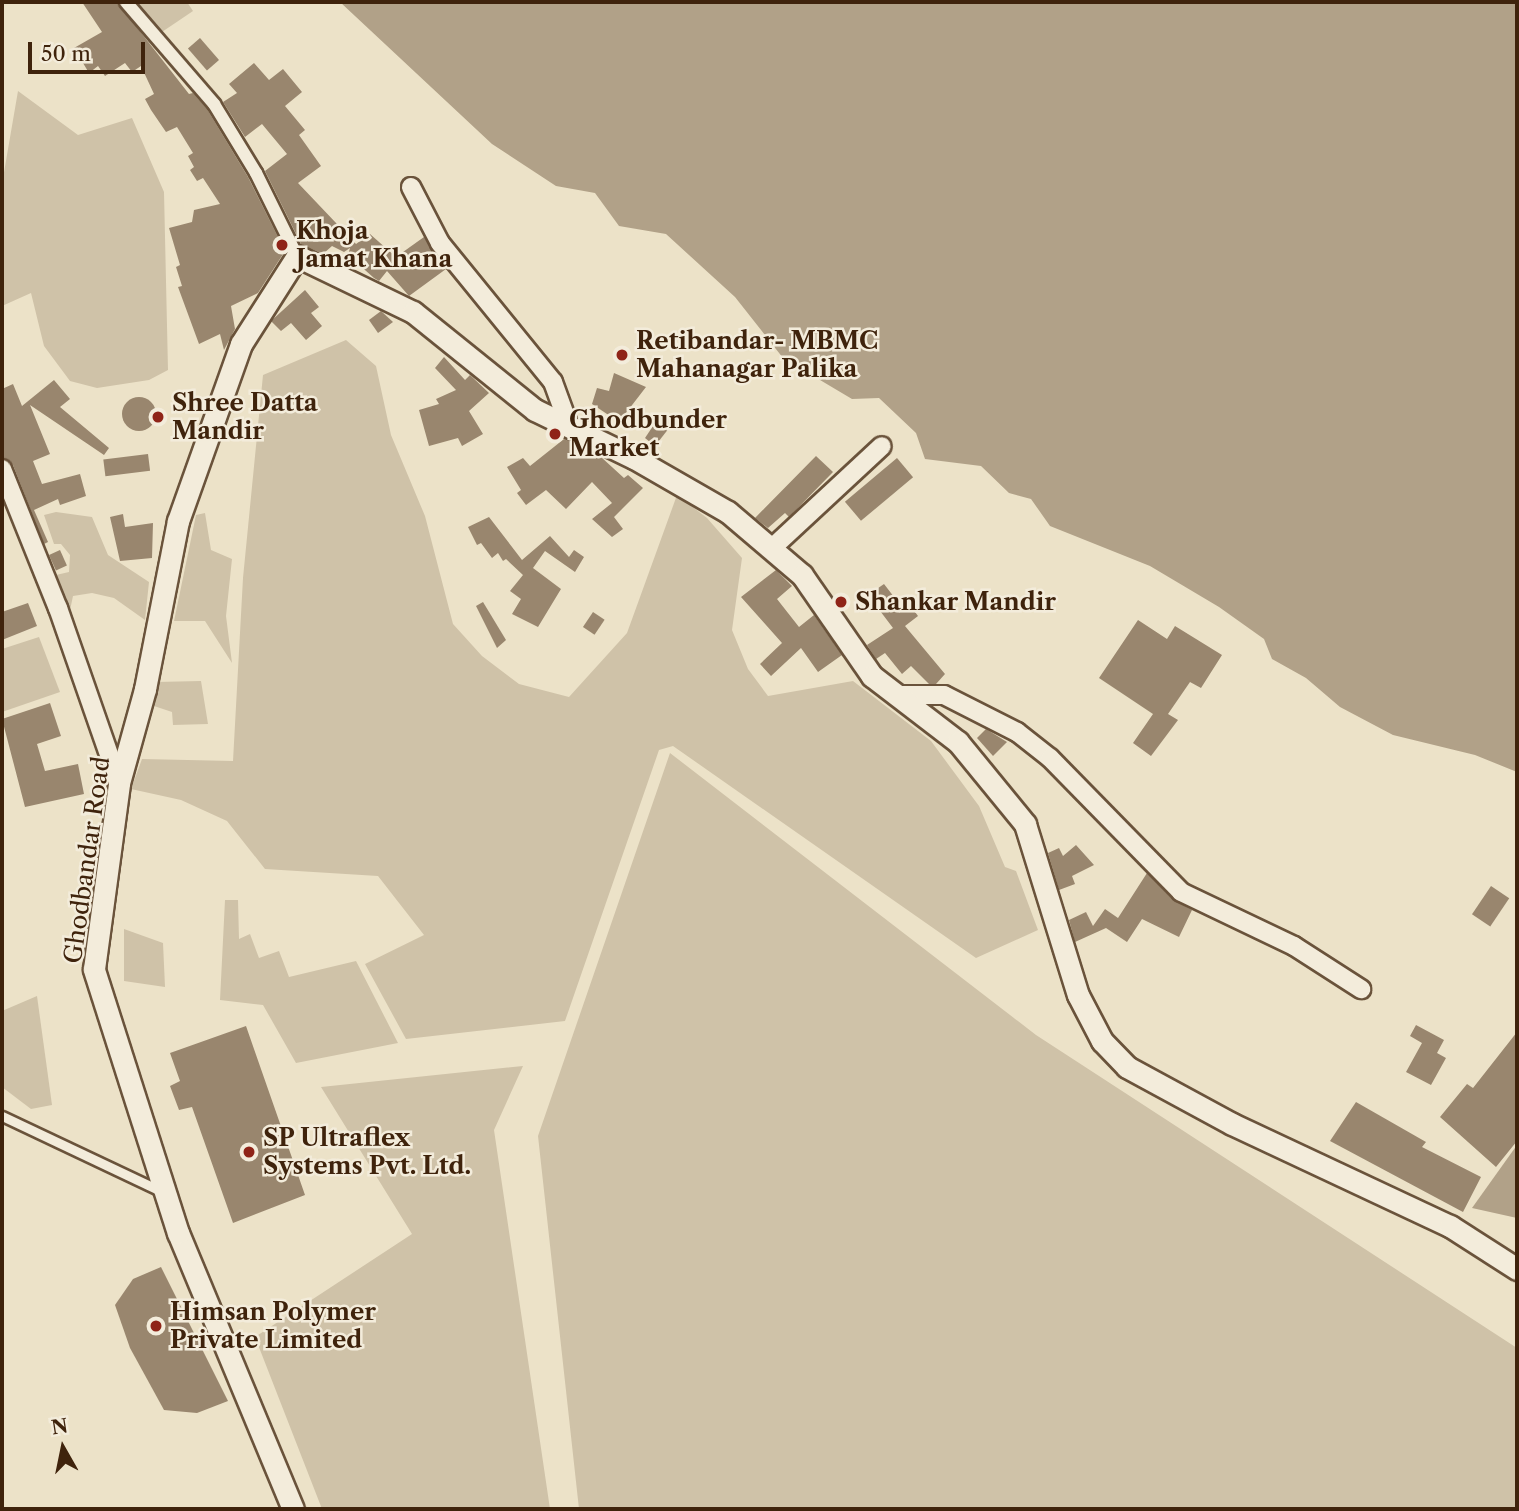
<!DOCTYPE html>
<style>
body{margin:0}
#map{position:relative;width:1519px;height:1511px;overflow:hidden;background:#ece2c8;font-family:"Libre Caslon Text",serif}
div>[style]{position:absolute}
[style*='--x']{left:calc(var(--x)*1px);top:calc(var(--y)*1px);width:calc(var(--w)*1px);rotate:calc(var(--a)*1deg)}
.green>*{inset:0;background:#cfc2a8}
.water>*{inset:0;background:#b1a188}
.building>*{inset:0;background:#99866e;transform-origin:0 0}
.round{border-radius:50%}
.roads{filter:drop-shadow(2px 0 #6a533b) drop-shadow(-2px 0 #6a533b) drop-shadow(0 2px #6a533b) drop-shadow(0 -2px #6a533b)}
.service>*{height:9px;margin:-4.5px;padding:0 4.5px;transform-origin:4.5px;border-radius:4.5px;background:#f3ecdb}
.pedestrian>*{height:12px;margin:-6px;padding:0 6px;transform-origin:6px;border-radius:6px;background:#f3ecdb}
.minor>*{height:18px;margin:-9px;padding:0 9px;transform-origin:9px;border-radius:9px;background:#f3ecdb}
.tertiary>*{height:21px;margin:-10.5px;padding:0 10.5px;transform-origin:10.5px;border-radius:10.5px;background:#f3ecdb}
.dots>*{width:19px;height:19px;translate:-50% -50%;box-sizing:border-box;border:4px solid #f3ecdb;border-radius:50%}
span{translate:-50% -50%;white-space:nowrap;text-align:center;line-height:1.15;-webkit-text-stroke:5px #f3ecdb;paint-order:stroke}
.poi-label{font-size:24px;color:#3f230c;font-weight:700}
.left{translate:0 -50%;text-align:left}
.street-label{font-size:24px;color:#3f230c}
.frame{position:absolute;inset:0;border:4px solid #3f230c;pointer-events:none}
.north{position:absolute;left:28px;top:1413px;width:70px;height:70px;-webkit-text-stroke:5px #f3ecdb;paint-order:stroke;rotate:351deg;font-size:19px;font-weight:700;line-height:28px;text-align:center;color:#3f230c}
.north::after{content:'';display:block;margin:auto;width:24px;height:32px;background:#3f230c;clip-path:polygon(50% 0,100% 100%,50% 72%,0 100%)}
.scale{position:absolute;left:28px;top:42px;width:117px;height:32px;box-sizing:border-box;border:4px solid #3f230c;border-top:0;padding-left:9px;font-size:21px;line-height:24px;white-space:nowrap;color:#3f230c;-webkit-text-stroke:5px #f3ecdb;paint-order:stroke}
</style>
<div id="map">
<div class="green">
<div style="clip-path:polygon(133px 2px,187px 2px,193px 11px,156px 36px)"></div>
<div style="clip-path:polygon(18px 91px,78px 135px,132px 118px,164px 192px,168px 370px,149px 380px,97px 388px,70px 381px,44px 346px,31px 293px,2px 306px,2px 184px)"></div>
<div style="clip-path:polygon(346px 340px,376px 366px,391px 435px,425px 516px,453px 624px,482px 656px,519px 684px,569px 697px,627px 633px,677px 495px,707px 518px,742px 558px,732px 630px,748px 669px,768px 696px,853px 681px,931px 741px,979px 806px,1005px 867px,1016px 871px,1038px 930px,976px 958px,673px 746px,659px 750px,565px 1021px,406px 1039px,365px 964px,424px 935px,378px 876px,265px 869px,227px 821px,181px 800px,131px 789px,142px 759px,233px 761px,243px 578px,263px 375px)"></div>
<div style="clip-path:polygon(56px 512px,92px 517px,108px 555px,149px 582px,145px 620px,114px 598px,92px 593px,73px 596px,69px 615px,56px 575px,69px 572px,70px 555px,61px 544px,54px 544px,44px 515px)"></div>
<div style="clip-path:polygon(205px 513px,211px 550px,232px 559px,226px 616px,232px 663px,205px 621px,174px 621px,196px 515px)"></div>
<div style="clip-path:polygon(39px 637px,60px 692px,2px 712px,2px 649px)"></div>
<div style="clip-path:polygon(201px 681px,208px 724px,173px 725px,172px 712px,154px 706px,156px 682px)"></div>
<div style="clip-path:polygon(670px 753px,1036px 1035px,1517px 1348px,1517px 1509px,579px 1509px,538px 1136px)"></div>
<div style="clip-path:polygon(225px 900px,238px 900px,239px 939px,250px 934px,259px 958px,279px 951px,289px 977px,356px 961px,398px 1043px,296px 1063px,263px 1005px,220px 1000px)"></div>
<div style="clip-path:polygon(124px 929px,163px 943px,165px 987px,124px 981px)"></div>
<div style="clip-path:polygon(37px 996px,52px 1105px,31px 1109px,2px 1087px,2px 1011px)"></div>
<div style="clip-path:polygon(523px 1066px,494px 1130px,550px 1509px,322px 1509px,255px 1337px,412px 1234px,321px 1087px)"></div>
</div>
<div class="water">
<div style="clip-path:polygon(340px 2px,1517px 2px,1517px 772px,1475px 755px,1393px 735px,1340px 707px,1306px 678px,1272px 659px,1264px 639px,1219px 607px,1150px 566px,1050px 526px,1031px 499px,1009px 493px,981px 466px,925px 459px,916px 433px,879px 398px,852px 399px,783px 358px,735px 297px,666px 234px,619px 226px,595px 193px,556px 186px,492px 144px)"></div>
<div style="clip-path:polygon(1517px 1145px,1517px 1218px,1472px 1208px)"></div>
</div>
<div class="building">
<div style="clip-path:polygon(82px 2px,117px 2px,189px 94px,193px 93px,207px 109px,248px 177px,285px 251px,258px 293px,231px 306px,235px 329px,224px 350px,220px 334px,199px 344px,178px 287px,182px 286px,176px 267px,180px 265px,169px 228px,192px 222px,194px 210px,220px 204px,203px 178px,197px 181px,190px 170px,194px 167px,188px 156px,193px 153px,177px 127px,166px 132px,151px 110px,145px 99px,154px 94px,141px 66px,132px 72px,125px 63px,105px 76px,98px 66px,89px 73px,74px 48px,102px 32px)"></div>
<div style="left:200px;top:38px;width:29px;height:16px;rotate:49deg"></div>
<div style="clip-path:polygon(254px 63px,269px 80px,283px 69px,302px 92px,285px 106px,305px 130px,299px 135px,321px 166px,298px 183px,356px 244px,370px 234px,396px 257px,424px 237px,446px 269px,409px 296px,387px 271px,379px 281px,374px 278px,348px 255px,350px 248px,344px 252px,332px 246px,323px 254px,301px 244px,265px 171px,287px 154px,262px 124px,245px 137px,223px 102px,237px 93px,229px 84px)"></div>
<div style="clip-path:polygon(305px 290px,319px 307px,311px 313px,322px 326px,306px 340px,291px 323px,281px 331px,271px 321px)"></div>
<div style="clip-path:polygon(381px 311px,393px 322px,378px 333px,369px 320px)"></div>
<div style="clip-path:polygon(444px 357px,465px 380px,470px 375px,489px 393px,469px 411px,483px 434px,462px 446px,458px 438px,429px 446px,419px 410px,439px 404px,436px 399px,456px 390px,435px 368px)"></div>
<div style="clip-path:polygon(614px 373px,646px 387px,619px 422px,592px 404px,597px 388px,609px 391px)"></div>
<div style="clip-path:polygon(54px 380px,70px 399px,60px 407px,109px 448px,104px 455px,30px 405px,50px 454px,33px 461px,42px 484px,80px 474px,86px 496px,60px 505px,58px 499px,34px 510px,48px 542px,44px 544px,13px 465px,2px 457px,2px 389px,13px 384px,22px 406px)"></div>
<div class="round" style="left:122px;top:397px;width:34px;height:34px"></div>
<div style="clip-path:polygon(661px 414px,673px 423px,655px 446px,645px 438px)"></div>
<div style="clip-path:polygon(564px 439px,601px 457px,624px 478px,628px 475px,643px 488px,614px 517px,623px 529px,612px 537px,592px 519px,612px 503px,592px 482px,566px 509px,546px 490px,526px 505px,517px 493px,521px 490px,507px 467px,523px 458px,530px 466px)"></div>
<div style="left:148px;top:454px;width:17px;height:45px;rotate:83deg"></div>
<div style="clip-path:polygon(816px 456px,833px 472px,789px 517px,785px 513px,768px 528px,755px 518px)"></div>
<div style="left:897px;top:458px;width:25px;height:68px;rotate:50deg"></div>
<div style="clip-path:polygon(123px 514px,125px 527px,153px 523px,152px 558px,120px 561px,110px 517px)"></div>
<div style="clip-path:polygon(489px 517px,522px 560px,550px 536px,569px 557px,574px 550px,584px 557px,575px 572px,545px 551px,533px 568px,561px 589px,538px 627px,512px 614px,521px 599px,510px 591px,523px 575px,506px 559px,503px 561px,498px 553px,492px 558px,481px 543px,477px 545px,468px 527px)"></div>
<div style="left:60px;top:550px;width:17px;height:12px;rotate:66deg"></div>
<div style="clip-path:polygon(776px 570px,792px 586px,777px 599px,799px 627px,814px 615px,842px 655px,818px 672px,801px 648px,771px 676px,760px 664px,782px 643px,741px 597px)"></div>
<div style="clip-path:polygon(884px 584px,901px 606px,907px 601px,918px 616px,905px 626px,945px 674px,936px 684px,929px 684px,911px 666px,902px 674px,885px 653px,876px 659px,867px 645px,893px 628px,868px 595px)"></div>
<div style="clip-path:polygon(483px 602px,506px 640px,497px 648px,476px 606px)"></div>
<div style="clip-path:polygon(28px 603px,37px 626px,2px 640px,2px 612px)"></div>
<div style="left:593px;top:612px;width:14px;height:18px;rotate:34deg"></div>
<div style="clip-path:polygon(1138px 620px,1167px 639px,1175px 626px,1222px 655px,1201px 688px,1190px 682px,1168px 714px,1178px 720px,1151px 756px,1133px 743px,1153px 714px,1099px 678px)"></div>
<div style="clip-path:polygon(50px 703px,61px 736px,37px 744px,45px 771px,78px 764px,84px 794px,25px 807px,2px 719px)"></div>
<div style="clip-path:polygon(986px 729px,1007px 742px,993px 756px,977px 738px)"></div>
<div style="clip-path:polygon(1076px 845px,1094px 865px,1072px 876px,1075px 884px,1059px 890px,1048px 853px,1059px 848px,1063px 856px)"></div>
<div style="clip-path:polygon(1147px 873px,1173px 900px,1192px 910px,1179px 937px,1142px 919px,1127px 942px,1106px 928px,1075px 942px,1069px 920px,1086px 912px,1093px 926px,1105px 909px,1118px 918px)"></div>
<div style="left:1491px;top:886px;width:22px;height:34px;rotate:34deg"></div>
<div style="clip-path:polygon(1416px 1025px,1444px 1040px,1437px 1053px,1446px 1058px,1431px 1085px,1406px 1072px,1422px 1043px,1410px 1036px)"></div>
<div style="clip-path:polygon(246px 1026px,305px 1195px,233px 1223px,192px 1107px,179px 1110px,170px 1086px,180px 1081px,170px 1053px)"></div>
<div style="clip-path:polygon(1517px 1032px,1517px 1141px,1496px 1167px,1440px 1117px,1467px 1084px,1473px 1088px)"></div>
<div style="clip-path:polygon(1356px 1102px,1426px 1142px,1422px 1147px,1481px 1177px,1463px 1212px,1330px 1141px)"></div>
<div style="clip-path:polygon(161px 1267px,228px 1401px,197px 1413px,164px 1410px,130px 1348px,115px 1305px,133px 1279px)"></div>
</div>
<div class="roads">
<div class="service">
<div style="--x:2;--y:1116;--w:176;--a:25.3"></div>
</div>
<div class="pedestrian">
<div style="--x:126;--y:2;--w:135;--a:49.2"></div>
<div style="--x:214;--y:104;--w:81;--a:58.7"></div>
<div style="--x:256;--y:173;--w:93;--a:63.7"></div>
</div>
<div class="minor">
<div style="--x:411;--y:187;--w:63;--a:62.6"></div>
<div style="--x:440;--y:243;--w:179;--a:50.9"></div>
<div style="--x:553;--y:382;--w:47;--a:70"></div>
<div style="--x:2;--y:469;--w:150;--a:68.1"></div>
<div style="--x:58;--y:608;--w:185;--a:70.8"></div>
<div style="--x:771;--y:549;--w:151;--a:-42.9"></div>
<div style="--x:897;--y:695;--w:47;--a:0"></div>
<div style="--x:944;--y:695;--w:82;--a:26.9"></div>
<div style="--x:1017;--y:732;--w:42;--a:38.2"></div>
<div style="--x:1050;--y:758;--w:187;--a:45.6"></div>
<div style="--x:1181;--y:892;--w:125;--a:25.5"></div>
<div style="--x:1294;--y:946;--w:80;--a:32.7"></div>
</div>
<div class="tertiary">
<div style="--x:293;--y:1509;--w:299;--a:-112.6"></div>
<div style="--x:178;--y:1233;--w:277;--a:-107.7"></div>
<div style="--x:94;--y:969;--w:188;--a:-82.3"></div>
<div style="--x:119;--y:783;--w:98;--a:-74.5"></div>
<div style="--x:145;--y:689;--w:171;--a:-78.9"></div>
<div style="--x:178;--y:521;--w:188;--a:-70.4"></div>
<div style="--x:241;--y:344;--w:104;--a:-57.5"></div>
<div style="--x:297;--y:256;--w:129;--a:25.8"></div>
<div style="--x:413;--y:312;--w:156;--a:38.8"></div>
<div style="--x:535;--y:410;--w:110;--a:25.9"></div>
<div style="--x:634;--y:458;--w:108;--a:29.9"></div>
<div style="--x:728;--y:512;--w:97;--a:40.4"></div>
<div style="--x:802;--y:575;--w:123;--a:55.3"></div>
<div style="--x:872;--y:676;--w:108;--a:37.5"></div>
<div style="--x:958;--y:742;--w:106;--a:50.7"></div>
<div style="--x:1025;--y:824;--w:179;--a:72.8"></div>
<div style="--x:1078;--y:995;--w:52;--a:62.4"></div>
<div style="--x:1102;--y:1041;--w:36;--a:46"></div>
<div style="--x:1127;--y:1067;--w:119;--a:28.5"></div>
<div style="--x:1232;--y:1124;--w:241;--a:25.1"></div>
<div style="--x:1450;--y:1226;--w:80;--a:32.7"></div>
</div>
</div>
<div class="dots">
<div style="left:282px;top:245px;background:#8f2418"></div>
<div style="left:622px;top:355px;background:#8f2418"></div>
<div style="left:158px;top:417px;background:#8f2418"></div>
<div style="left:555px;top:434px;background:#8f2418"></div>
<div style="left:841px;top:602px;background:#8f2418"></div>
<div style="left:249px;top:1152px;background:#8f2418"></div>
<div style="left:156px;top:1326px;background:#8f2418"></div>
</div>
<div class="poi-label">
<span class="left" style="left:296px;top:245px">Khoja<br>Jamat Khana</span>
<span class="left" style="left:636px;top:355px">Retibandar- MBMC<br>Mahanagar Palika</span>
<span class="left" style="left:172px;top:417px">Shree Datta<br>Mandir</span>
<span class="left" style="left:569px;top:434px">Ghodbunder<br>Market</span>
<span class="left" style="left:855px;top:602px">Shankar Mandir</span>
<span class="left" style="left:263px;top:1152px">SP Ultraflex<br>Systems Pvt. Ltd.</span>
<span class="left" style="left:170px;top:1326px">Himsan Polymer<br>Private Limited</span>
</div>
<div class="street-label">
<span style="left:87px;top:860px;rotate:-82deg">Ghodbandar Road</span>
</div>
<div class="frame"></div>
<div class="north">N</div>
<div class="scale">50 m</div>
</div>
